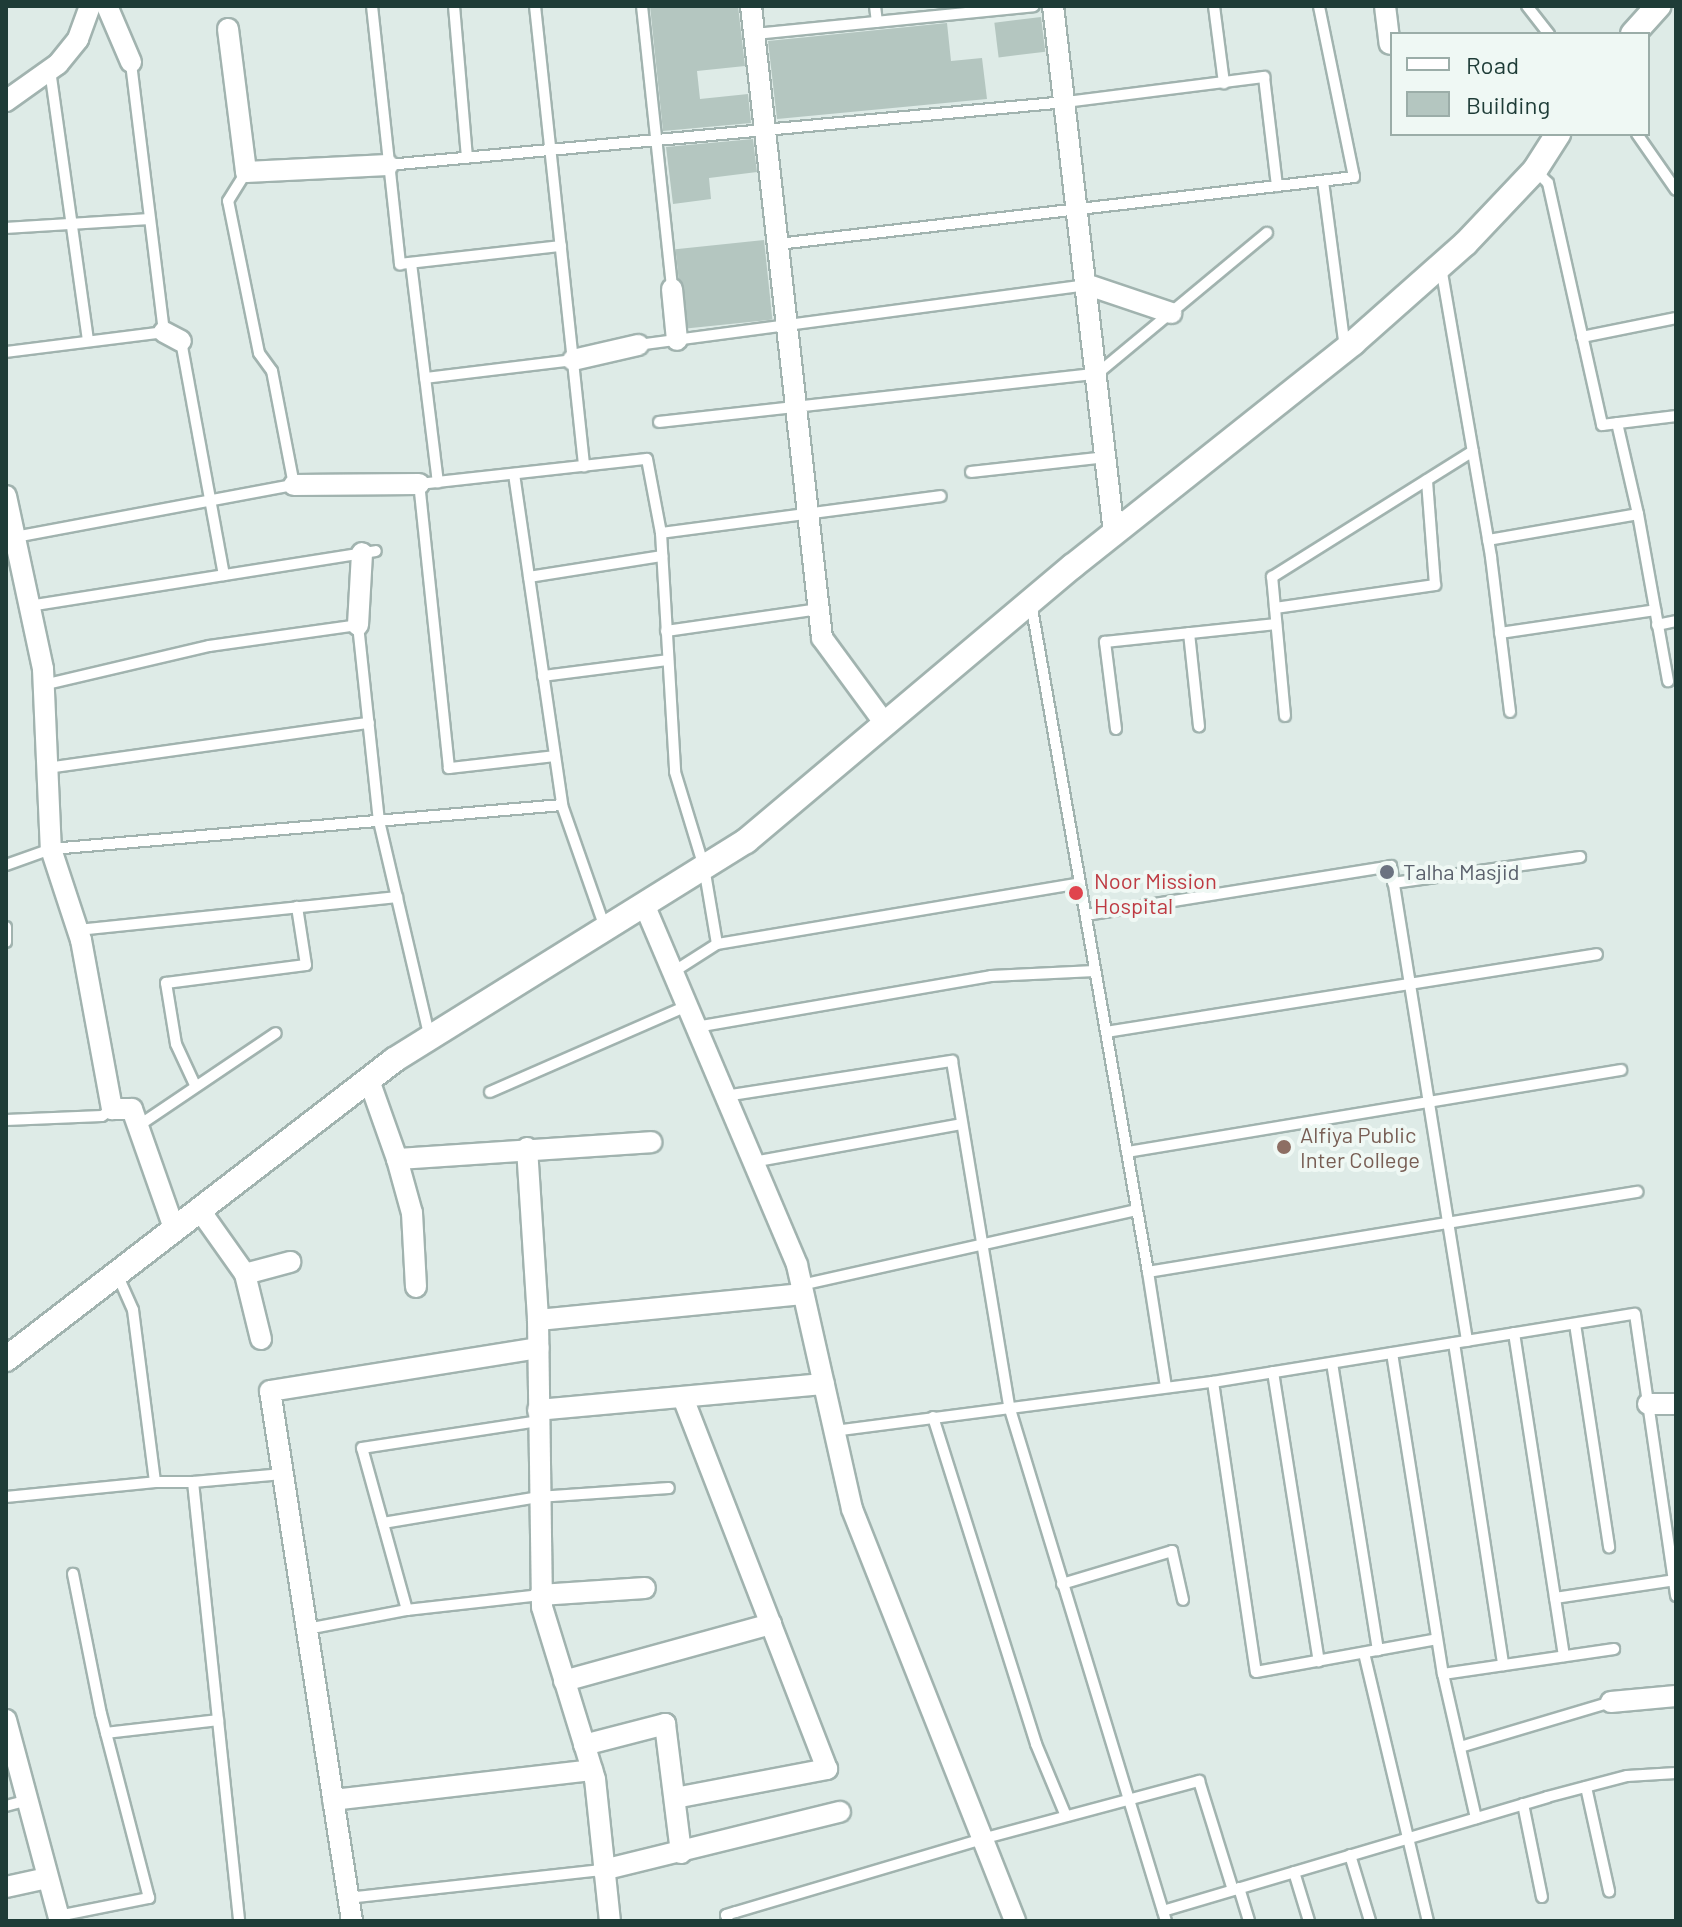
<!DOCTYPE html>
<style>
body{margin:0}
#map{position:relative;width:1682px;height:1927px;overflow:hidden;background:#deebe7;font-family:Barlow,sans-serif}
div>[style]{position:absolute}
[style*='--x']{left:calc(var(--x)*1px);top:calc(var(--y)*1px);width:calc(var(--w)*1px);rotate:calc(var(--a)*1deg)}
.building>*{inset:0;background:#b4c6c0;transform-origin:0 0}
.roads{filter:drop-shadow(2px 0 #a1b3af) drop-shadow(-2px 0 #a1b3af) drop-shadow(0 2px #a1b3af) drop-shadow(0 -2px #a1b3af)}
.lane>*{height:10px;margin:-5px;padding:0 5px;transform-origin:5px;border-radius:5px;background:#fff}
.street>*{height:20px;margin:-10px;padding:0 10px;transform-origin:10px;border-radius:10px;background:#fff}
.secondary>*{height:24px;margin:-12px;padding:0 12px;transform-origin:12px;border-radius:12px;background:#fff}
.dots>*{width:22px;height:22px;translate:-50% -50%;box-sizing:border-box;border:4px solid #eff8f4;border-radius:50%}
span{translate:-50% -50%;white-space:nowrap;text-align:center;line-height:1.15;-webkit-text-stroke:8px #eff8f4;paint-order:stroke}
.worship-label{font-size:22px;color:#5b616d}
.left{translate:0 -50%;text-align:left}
.health-label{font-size:22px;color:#be3a42}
.education-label{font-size:22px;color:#785e54}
.frame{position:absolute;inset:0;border:8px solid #1e3c37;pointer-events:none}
.legend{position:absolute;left:1390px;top:32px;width:260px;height:104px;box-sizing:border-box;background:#eff8f4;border:2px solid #9bada8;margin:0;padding:10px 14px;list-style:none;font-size:24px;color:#1e3c37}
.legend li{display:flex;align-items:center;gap:16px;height:40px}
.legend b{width:40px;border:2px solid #9bada8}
</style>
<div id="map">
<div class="building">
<div style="clip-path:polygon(650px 6px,738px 6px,745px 66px,697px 71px,700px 99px,748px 94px,751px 123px,663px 131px)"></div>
<div style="left:1041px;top:17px;width:35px;height:47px;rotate:83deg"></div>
<div style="clip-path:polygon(947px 23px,951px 61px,982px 58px,987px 99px,777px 119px,768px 41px)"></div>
<div style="clip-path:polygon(753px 139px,757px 172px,709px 178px,711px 199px,673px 204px,666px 147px)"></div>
<div style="left:764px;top:240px;width:80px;height:89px;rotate:84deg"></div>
</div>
<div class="roads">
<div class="lane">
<div style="--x:372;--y:6;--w:260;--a:83.8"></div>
<div style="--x:400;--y:264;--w:162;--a:-6.4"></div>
<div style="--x:454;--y:6;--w:152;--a:85.1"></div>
<div style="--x:535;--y:6;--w:463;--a:83.9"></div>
<div style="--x:642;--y:6;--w:285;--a:83.9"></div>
<div style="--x:875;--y:6;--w:16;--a:83"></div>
<div style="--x:1214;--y:6;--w:78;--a:82.6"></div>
<div style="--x:1527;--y:6;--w:36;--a:52"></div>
<div style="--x:755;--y:34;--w:280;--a:-5.7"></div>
<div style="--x:50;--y:70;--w:273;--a:82"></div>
<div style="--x:1637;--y:134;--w:68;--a:55.1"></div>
<div style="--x:388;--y:165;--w:681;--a:-5.31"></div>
<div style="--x:1066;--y:102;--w:200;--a:-7.2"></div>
<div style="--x:1264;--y:77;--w:110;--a:83.2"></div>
<div style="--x:1535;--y:170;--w:18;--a:45"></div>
<div style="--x:1548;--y:183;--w:248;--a:77.4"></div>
<div style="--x:1602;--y:425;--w:75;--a:-6.9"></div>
<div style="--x:1323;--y:181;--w:169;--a:82.5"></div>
<div style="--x:6;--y:228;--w:143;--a:-3.6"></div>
<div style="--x:778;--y:244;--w:580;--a:-6.63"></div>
<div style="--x:1354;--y:177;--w:175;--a:-101.6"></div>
<div style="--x:411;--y:263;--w:221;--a:83"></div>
<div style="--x:1441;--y:267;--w:294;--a:80.2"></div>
<div style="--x:1491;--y:557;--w:156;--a:83"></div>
<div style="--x:1582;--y:337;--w:96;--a:-11.4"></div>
<div style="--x:181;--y:341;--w:238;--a:79.6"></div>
<div style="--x:638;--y:345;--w:452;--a:-7.6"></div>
<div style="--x:6;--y:352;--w:159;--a:-7.2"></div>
<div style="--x:164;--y:332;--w:272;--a:-97"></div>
<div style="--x:425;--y:378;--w:149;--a:-6.9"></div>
<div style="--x:659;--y:422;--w:441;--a:-6.3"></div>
<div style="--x:1097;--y:374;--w:221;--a:-39.7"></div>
<div style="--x:1617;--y:423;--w:93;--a:77"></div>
<div style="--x:971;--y:472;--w:136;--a:-6.3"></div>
<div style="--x:514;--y:474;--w:334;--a:81.7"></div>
<div style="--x:562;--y:805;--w:130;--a:70.7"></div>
<div style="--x:661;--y:533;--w:282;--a:-7.5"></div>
<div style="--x:15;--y:537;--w:284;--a:-10.6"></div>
<div style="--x:294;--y:485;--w:116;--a:-100.9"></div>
<div style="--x:272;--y:371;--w:22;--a:-126"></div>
<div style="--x:259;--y:353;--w:155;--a:-101.5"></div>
<div style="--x:228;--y:201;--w:34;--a:-58"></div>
<div style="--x:1488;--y:540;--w:152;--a:-9.8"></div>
<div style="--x:1638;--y:514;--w:170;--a:79.8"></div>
<div style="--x:529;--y:577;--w:135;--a:-9"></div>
<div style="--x:1031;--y:603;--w:679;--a:80.08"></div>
<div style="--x:1148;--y:1272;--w:496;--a:-9.3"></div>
<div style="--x:29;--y:606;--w:351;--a:-9"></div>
<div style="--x:1275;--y:608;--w:162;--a:-8.2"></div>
<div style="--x:1435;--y:585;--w:105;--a:-94.4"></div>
<div style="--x:1657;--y:625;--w:19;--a:-12"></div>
<div style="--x:666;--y:631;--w:155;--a:-8.2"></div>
<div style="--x:1189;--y:633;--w:94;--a:83.9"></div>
<div style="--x:1500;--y:633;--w:157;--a:-8.4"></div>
<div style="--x:543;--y:676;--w:126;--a:-7.3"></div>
<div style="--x:43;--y:685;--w:171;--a:-13.2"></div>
<div style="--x:209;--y:646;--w:150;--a:-8"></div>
<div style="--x:358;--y:625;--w:197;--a:83.9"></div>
<div style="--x:379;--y:821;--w:223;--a:76.8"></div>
<div style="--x:1285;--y:716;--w:140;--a:-95.3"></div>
<div style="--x:1272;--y:577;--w:237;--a:-32.1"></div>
<div style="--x:1116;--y:729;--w:88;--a:-97.2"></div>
<div style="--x:1105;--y:642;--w:172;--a:-6"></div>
<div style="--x:555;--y:756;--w:107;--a:173.5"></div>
<div style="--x:449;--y:768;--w:286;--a:-96"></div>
<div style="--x:419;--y:484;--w:229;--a:-6.3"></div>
<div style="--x:647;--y:459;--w:75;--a:79.3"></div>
<div style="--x:661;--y:533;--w:239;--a:86.6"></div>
<div style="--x:675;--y:772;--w:99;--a:73"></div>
<div style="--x:704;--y:867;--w:78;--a:80.4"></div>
<div style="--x:717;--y:944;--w:368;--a:-9.5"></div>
<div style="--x:47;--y:768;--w:325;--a:-8"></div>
<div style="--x:6;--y:865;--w:48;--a:-19.6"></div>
<div style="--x:51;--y:849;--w:513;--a:-4.92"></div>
<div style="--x:1393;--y:883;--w:189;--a:-7.9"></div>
<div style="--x:1086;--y:915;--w:309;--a:-9.1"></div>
<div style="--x:1391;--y:866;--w:481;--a:80.9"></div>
<div style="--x:6;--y:927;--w:15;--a:90"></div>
<div style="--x:78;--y:930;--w:321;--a:-5.9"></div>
<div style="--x:673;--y:972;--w:52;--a:-32.5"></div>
<div style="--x:696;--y:1027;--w:299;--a:-9.8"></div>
<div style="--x:991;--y:976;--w:104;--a:-2.8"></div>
<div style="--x:1106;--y:1032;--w:497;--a:-9"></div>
<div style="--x:195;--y:1085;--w:45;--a:-114.9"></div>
<div style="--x:176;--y:1044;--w:62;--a:-99.3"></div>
<div style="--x:166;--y:983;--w:141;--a:-7.3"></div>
<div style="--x:306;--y:965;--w:59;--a:-98.8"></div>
<div style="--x:490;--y:1092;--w:215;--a:-23.6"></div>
<div style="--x:725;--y:1096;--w:230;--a:-8.8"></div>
<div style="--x:952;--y:1061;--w:350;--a:80.6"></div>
<div style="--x:1009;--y:1406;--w:538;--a:73.05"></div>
<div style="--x:6;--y:1120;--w:96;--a:-2.4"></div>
<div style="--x:102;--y:1116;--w:12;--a:-35"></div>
<div style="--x:138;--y:1126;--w:166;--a:-34"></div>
<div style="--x:1127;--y:1152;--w:501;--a:-9.42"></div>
<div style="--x:753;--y:1162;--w:212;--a:-10.3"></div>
<div style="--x:1148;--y:1272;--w:116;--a:81.1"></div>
<div style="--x:117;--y:1274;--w:39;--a:66"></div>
<div style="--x:133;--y:1310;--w:173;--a:82.7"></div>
<div style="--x:155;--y:1482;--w:38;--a:0"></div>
<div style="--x:193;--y:1482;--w:441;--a:84"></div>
<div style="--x:801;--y:1285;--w:344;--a:-12.6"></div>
<div style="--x:1575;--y:1324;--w:226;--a:81.3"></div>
<div style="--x:1514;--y:1333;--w:327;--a:81.2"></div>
<div style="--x:1454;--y:1343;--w:326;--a:81.3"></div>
<div style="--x:1392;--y:1353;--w:325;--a:81"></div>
<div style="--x:1443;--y:1674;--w:148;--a:77.1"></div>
<div style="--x:1332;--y:1363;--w:291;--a:80.9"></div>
<div style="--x:1273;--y:1372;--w:293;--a:81"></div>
<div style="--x:1213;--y:1382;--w:293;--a:81.6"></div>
<div style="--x:1256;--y:1672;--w:184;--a:-10.3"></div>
<div style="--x:933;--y:1417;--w:343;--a:72.5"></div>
<div style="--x:1036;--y:1744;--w:78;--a:67.4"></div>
<div style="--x:834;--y:1431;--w:382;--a:-7.4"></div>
<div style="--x:1213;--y:1382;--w:427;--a:-9.2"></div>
<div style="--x:1635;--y:1314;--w:285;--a:81.7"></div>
<div style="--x:193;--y:1482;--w:90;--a:-5.1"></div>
<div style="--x:6;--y:1497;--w:150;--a:-5.7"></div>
<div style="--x:383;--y:1523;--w:157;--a:-9.5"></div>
<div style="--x:538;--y:1497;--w:131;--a:-3.9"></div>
<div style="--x:1062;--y:1584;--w:115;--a:-16.7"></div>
<div style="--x:1172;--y:1551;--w:50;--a:77.3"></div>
<div style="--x:1555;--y:1598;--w:122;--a:-8.5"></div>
<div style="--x:407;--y:1610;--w:168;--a:-105.5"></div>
<div style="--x:362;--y:1448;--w:178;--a:-8.7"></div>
<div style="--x:307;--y:1629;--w:102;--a:-10.8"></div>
<div style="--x:407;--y:1610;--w:134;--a:-6.4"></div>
<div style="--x:1364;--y:1653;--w:276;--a:76.6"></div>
<div style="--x:1443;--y:1674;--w:173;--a:-8.3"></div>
<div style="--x:106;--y:1733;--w:113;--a:-6.6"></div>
<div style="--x:1460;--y:1747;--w:158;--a:-16.6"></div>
<div style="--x:1586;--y:1787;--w:107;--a:77.5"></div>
<div style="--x:1523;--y:1804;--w:95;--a:78.5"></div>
<div style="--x:6;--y:1806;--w:20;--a:-15"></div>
<div style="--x:1350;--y:1855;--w:69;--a:73.1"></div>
<div style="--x:1294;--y:1872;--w:51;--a:73"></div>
<div style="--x:1239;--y:1888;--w:34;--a:73"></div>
<div style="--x:348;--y:1898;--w:257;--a:-6.3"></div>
<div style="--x:1163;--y:1911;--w:401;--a:-16.5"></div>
<div style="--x:1547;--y:1797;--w:83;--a:-14.7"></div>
<div style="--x:1627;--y:1776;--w:49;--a:-3.5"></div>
<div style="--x:58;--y:1916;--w:93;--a:-11.2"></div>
<div style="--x:149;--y:1898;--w:190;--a:-104.6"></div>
<div style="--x:101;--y:1714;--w:143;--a:-101.3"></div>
<div style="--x:728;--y:1921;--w:6;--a:-108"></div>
<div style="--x:726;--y:1915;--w:10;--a:-17"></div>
<div style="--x:736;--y:1912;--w:257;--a:-16.5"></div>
<div style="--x:982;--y:1839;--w:225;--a:-15"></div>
<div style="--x:1199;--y:1781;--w:114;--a:72.7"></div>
</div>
<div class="street">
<div style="--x:107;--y:6;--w:61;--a:66.8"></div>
<div style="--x:751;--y:6;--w:636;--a:83.59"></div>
<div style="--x:822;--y:638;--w:108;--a:53.7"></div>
<div style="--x:1053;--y:6;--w:531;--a:83.4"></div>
<div style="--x:1385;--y:6;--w:38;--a:83"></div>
<div style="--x:228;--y:29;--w:144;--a:82.8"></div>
<div style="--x:246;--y:172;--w:142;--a:-2.8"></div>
<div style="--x:6;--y:101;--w:64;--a:-35.4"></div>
<div style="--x:58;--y:64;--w:32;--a:-51"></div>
<div style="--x:78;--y:39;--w:35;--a:-70"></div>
<div style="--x:1088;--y:285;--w:88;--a:18.6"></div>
<div style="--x:672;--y:289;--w:51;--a:84.4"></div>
<div style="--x:164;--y:332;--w:19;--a:28"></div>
<div style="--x:573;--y:360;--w:67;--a:-13"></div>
<div style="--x:294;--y:485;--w:125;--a:-0.5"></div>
<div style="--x:6;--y:496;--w:177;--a:77.9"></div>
<div style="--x:43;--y:669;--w:180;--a:87.5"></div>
<div style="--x:51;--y:849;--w:96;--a:71.8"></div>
<div style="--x:81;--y:940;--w:172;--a:79.6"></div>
<div style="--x:112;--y:1109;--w:20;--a:0"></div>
<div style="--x:132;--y:1109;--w:126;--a:70.6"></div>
<div style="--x:358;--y:625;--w:72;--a:-86.8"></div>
<div style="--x:644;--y:904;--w:392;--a:67"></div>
<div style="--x:797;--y:1265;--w:250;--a:77.3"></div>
<div style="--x:852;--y:1509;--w:443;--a:68.4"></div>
<div style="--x:369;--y:1080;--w:84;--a:70.5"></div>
<div style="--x:397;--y:1159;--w:255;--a:-3.8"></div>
<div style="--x:527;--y:1148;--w:172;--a:86.3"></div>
<div style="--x:538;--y:1320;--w:287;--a:89.2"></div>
<div style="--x:542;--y:1607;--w:180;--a:72.9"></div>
<div style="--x:595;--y:1779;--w:143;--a:84"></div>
<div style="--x:397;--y:1159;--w:56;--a:74.5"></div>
<div style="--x:412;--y:1213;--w:74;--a:86.9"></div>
<div style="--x:199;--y:1209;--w:80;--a:54.7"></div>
<div style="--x:245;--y:1274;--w:67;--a:76.2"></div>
<div style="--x:245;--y:1274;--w:47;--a:-14.9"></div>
<div style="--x:538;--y:1320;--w:266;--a:-5.6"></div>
<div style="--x:1648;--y:1404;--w:28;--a:0"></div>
<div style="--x:538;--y:1410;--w:287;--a:-5.2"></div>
<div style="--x:540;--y:1595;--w:105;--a:-3.8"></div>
<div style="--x:564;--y:1681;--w:215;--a:-15.4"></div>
<div style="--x:1611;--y:1702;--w:65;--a:-5.3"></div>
<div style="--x:6;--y:1720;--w:208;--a:75"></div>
<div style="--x:584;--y:1745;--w:84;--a:-14.5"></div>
<div style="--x:665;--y:1724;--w:130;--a:82.9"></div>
<div style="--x:675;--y:1798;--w:155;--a:-10.8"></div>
<div style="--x:827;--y:1769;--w:399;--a:-111.2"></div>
<div style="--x:333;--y:1800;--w:261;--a:-6.6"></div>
<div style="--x:603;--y:1870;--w:244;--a:-13.8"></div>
<div style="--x:6;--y:1887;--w:42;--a:-12.4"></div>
<div style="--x:352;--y:1921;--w:536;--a:-98.79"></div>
<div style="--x:270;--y:1391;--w:272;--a:-9.1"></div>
</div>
<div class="secondary">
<div style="--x:1633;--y:34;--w:38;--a:-48"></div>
<div style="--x:6;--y:1359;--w:490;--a:-37.6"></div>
<div style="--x:394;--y:1060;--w:415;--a:-31.9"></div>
<div style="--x:746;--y:841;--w:427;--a:-40.1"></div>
<div style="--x:1073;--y:566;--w:358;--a:-38.5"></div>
<div style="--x:1353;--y:343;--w:149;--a:-41.5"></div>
<div style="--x:1465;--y:244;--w:102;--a:-46.6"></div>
<div style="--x:1535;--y:170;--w:43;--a:-57.4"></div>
</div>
</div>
<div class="dots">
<div style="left:1387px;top:872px;background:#6b7280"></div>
<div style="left:1076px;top:893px;background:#e0444e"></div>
<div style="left:1284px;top:1147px;background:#8d6e63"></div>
</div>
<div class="worship-label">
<span class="left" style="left:1403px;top:872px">Talha Masjid</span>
</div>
<div class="health-label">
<span class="left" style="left:1094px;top:893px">Noor Mission<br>Hospital</span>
</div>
<div class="education-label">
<span class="left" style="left:1300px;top:1147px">Alfiya Public<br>Inter College</span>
</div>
<div class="frame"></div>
<ul class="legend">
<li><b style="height:10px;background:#fff"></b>Road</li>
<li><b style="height:22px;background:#b4c6c0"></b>Building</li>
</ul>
</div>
